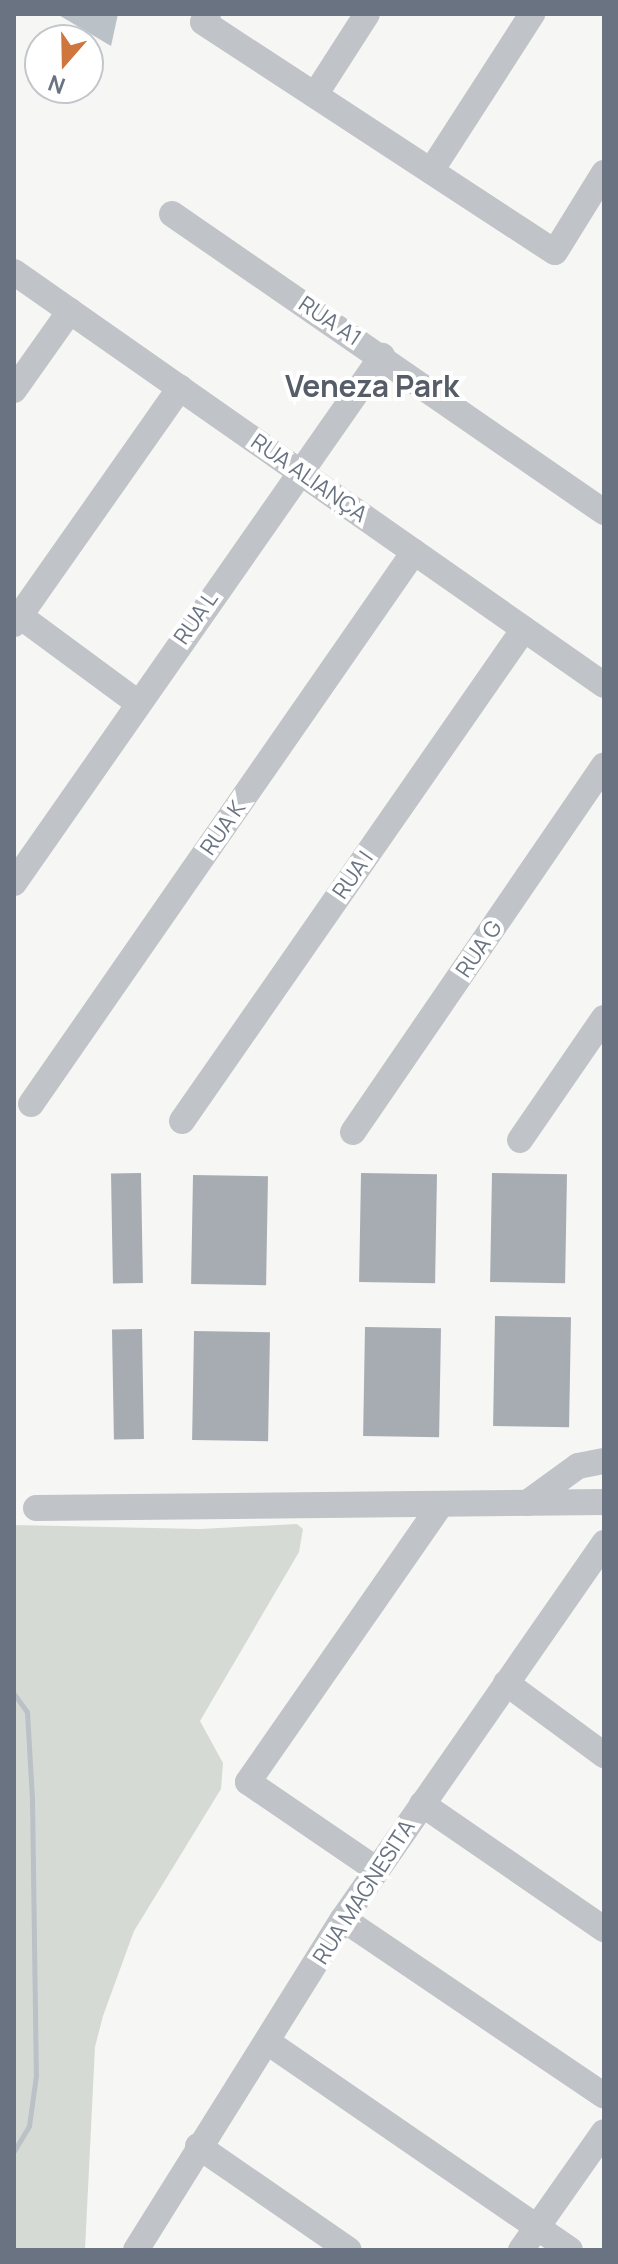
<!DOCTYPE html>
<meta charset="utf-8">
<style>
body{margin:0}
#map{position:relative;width:618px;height:2264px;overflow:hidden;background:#f6f7f4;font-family:Manrope,sans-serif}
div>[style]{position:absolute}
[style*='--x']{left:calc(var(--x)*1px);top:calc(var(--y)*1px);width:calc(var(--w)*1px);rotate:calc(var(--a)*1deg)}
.green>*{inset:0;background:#d5dbd4}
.water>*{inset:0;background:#bac1c7}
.stream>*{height:5px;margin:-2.5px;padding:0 2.5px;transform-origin:2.5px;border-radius:2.5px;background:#bac1c7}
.building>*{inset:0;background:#a7acb3;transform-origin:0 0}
.minor>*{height:26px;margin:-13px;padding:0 13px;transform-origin:13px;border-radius:13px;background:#c0c3c7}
span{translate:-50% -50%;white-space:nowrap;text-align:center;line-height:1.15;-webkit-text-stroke:8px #fff;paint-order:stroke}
.street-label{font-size:22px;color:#697382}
.district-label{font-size:30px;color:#565d68;font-weight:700}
.frame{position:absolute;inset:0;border:16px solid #697382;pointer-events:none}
.north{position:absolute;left:24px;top:24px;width:80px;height:80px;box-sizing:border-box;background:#fff;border:2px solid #c3c7cd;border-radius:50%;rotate:200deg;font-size:22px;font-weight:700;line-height:32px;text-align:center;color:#697382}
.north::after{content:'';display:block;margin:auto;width:28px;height:36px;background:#cf763c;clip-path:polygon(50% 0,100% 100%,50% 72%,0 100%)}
</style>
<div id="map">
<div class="green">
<div style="clip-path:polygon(297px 1524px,303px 1529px,299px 1552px,200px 1721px,223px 1763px,221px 1789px,134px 1931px,103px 2016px,95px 2047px,85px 2250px,14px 2250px,14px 1525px,200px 1529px)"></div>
</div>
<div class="water">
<div style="clip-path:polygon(57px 14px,118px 14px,111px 46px)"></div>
</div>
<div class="stream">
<div style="--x:14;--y:1694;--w:22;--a:54"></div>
<div style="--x:27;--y:1712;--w:86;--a:86.7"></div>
<div style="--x:32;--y:1798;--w:277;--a:89.2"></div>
<div style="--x:36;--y:2075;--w:51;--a:97.8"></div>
<div style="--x:29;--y:2126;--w:29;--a:121"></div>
</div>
<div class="building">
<div style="left:141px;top:1173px;width:110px;height:30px;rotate:89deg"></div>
<div style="left:361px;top:1173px;width:76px;height:109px;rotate:1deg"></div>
<div style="left:492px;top:1173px;width:75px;height:109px;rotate:1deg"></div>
<div style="left:193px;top:1175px;width:75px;height:109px;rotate:1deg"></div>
<div style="left:495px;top:1316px;width:76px;height:110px;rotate:1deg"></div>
<div style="left:365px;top:1327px;width:76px;height:109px;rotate:1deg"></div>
<div style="left:142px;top:1329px;width:110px;height:30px;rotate:89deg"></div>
<div style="left:194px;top:1331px;width:76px;height:109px;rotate:1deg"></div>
</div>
<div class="minor">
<div style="--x:208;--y:14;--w:9;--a:122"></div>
<div style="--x:203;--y:22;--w:420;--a:33.2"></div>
<div style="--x:555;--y:252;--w:93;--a:-58.2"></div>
<div style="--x:315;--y:95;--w:96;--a:-57.3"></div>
<div style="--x:431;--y:171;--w:187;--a:-57.2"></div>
<div style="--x:172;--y:214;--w:525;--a:34.6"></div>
<div style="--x:14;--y:272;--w:720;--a:34.99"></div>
<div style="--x:14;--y:390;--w:97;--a:-54.7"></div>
<div style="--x:20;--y:616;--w:147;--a:36.4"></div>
<div style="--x:14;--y:624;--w:289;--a:-54.9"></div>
<div style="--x:14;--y:883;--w:643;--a:-55.07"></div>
<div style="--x:31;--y:1104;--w:672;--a:-55.25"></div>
<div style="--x:182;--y:1121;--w:599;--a:-55.2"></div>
<div style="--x:353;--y:1132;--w:444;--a:-55.6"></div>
<div style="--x:520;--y:1140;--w:148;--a:-55.5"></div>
<div style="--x:527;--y:1503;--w:63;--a:-36"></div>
<div style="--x:578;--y:1466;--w:26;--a:-11"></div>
<div style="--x:36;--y:1508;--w:568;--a:-0.61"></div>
<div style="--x:506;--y:1683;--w:122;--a:36.3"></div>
<div style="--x:422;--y:1804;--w:221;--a:34.5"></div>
<div style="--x:377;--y:1870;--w:156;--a:-145.7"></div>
<div style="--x:248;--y:1782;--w:338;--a:-55.2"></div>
<div style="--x:343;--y:1919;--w:315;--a:34.1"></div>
<div style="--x:269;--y:2043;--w:365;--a:34.5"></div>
<div style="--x:198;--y:2146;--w:183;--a:34.6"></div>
<div style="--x:136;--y:2250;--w:390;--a:-58"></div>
<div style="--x:343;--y:1919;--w:458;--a:-55.2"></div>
<div style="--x:521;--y:2250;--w:144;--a:-54.9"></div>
</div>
<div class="street-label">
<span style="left:330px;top:321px;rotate:34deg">RUA A1</span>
<span style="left:309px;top:478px;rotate:35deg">RUA ALIANÇA</span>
<span style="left:196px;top:618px;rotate:-55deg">RUA L</span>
<span style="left:223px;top:828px;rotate:-55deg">RUA K</span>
<span style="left:353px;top:875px;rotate:-55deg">RUA I</span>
<span style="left:479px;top:949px;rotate:-56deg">RUA G</span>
<span style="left:364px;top:1892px;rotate:-57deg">RUA MAGNESITA</span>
</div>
<div class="district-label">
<span style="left:372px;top:386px">Veneza Park</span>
</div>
<div class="frame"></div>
<div class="north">N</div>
</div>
